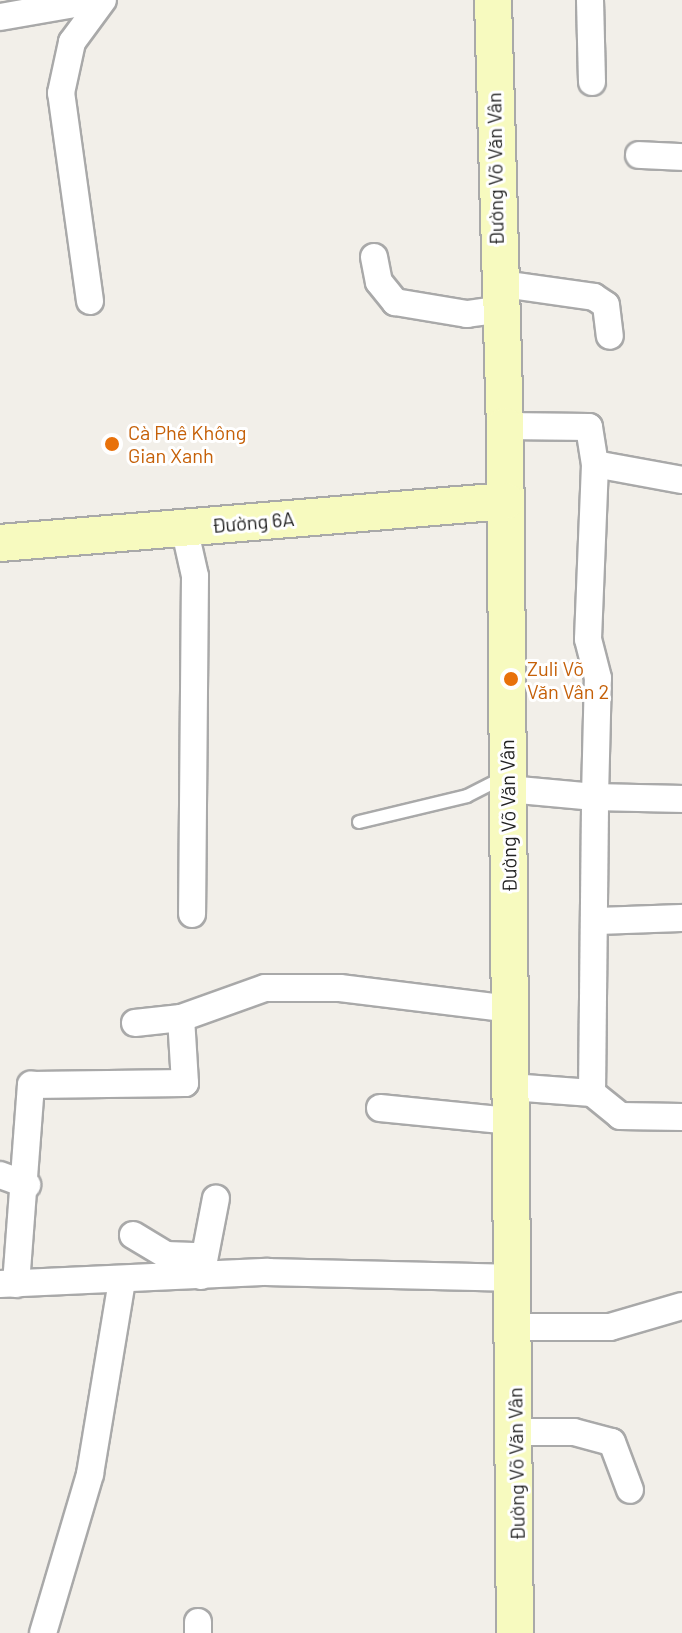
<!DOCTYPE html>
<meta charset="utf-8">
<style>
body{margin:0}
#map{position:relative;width:682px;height:1633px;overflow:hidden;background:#f2efe9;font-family:Barlow,sans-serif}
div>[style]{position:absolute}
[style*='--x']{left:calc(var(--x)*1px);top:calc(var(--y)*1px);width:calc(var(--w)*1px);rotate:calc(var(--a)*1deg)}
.roads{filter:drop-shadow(2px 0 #a9a9a9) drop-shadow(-2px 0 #a9a9a9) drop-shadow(0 2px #a9a9a9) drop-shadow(0 -2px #a9a9a9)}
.lane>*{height:12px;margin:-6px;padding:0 6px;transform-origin:6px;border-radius:6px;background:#fff}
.street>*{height:26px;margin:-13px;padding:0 13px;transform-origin:13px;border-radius:13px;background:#fff}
.secondary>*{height:36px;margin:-18px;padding:0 18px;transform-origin:18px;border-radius:18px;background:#f7fabf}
.dots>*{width:22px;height:22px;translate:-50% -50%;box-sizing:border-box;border:4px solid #fff;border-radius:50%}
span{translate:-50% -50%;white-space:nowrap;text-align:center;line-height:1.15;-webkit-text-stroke:6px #fff;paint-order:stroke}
.street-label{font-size:20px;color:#222}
.food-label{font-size:20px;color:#c56008}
.left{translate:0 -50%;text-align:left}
</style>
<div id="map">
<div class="roads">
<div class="lane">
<div style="--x:359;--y:822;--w:111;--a:-13.5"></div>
<div style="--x:467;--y:796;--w:38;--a:-27"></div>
</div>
<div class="street">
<div style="--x:590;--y:0;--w:82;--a:88.6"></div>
<div style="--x:0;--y:17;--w:98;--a:-9.9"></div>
<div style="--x:639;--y:155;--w:43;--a:2.7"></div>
<div style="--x:374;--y:257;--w:25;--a:79"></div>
<div style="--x:379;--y:282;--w:26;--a:51"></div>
<div style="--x:395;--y:302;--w:73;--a:9.5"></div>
<div style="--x:467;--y:314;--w:30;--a:-8"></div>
<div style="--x:496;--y:283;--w:99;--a:8.1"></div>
<div style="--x:594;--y:297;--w:14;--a:34"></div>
<div style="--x:606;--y:305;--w:31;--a:83"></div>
<div style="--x:90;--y:301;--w:210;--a:-97.9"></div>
<div style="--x:61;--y:93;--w:52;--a:-77.8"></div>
<div style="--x:72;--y:42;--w:52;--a:-53.6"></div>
<div style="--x:505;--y:426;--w:84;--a:0.7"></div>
<div style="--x:589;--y:427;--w:37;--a:81"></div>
<div style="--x:595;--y:464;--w:88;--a:10.4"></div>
<div style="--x:184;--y:527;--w:50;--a:77.3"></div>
<div style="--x:195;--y:576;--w:338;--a:90.5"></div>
<div style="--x:508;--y:789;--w:87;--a:5.3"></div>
<div style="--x:595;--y:797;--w:119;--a:-88.6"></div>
<div style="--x:598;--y:678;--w:40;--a:-104.4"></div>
<div style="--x:588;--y:639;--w:175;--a:-87.7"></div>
<div style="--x:597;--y:921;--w:85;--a:-2"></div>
<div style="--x:135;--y:1023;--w:46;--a:-6.2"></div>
<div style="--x:181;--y:1018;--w:89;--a:-19.7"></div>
<div style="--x:265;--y:988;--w:75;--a:0"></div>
<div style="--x:340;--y:988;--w:171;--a:7"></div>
<div style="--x:511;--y:1087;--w:81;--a:4.2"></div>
<div style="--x:592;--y:1093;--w:36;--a:39"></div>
<div style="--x:620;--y:1116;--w:62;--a:0.9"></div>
<div style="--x:592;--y:1093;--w:296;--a:-89.4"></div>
<div style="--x:595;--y:797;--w:87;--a:1.3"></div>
<div style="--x:380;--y:1108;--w:132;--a:5.7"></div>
<div style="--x:0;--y:1175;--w:29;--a:20"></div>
<div style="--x:133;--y:1235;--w:39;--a:31"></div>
<div style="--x:166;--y:1255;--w:35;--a:2"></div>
<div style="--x:201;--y:1276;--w:79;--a:-79.1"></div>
<div style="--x:0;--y:1284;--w:268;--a:-2.6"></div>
<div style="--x:268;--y:1272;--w:247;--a:1.4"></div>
<div style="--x:16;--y:1284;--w:200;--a:-85.7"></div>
<div style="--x:31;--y:1085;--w:154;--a:-0.7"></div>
<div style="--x:185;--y:1083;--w:65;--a:-93.5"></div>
<div style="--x:515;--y:1327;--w:95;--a:0"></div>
<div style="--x:610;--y:1327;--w:75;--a:-16.3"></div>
<div style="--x:516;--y:1432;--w:58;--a:0"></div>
<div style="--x:574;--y:1432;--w:39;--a:15"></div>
<div style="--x:612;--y:1442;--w:51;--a:69.4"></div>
<div style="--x:43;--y:1633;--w:166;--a:-73.5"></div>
<div style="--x:90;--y:1474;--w:196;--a:-80.6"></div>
<div style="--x:198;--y:1633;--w:11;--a:-90"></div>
</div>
<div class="secondary">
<div style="--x:493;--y:0;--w:426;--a:88.4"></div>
<div style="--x:505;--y:426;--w:1207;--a:89.53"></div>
<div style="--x:0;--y:543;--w:507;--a:-4.75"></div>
</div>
</div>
<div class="dots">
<div style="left:112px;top:444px;background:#e8710a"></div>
<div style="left:511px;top:679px;background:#e8710a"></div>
</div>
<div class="street-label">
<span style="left:495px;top:169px;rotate:-91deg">Đường Võ Văn Vân</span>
<span style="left:253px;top:522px;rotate:-5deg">Đường 6A</span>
<span style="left:508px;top:816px;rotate:-91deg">Đường Võ Văn Vân</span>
<span style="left:516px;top:1464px;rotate:-91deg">Đường Võ Văn Vân</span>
</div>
<div class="food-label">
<span class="left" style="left:128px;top:444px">Cà Phê Không<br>Gian Xanh</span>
<span class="left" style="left:527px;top:680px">Zuli Võ<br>Văn Vân 2</span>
</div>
</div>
